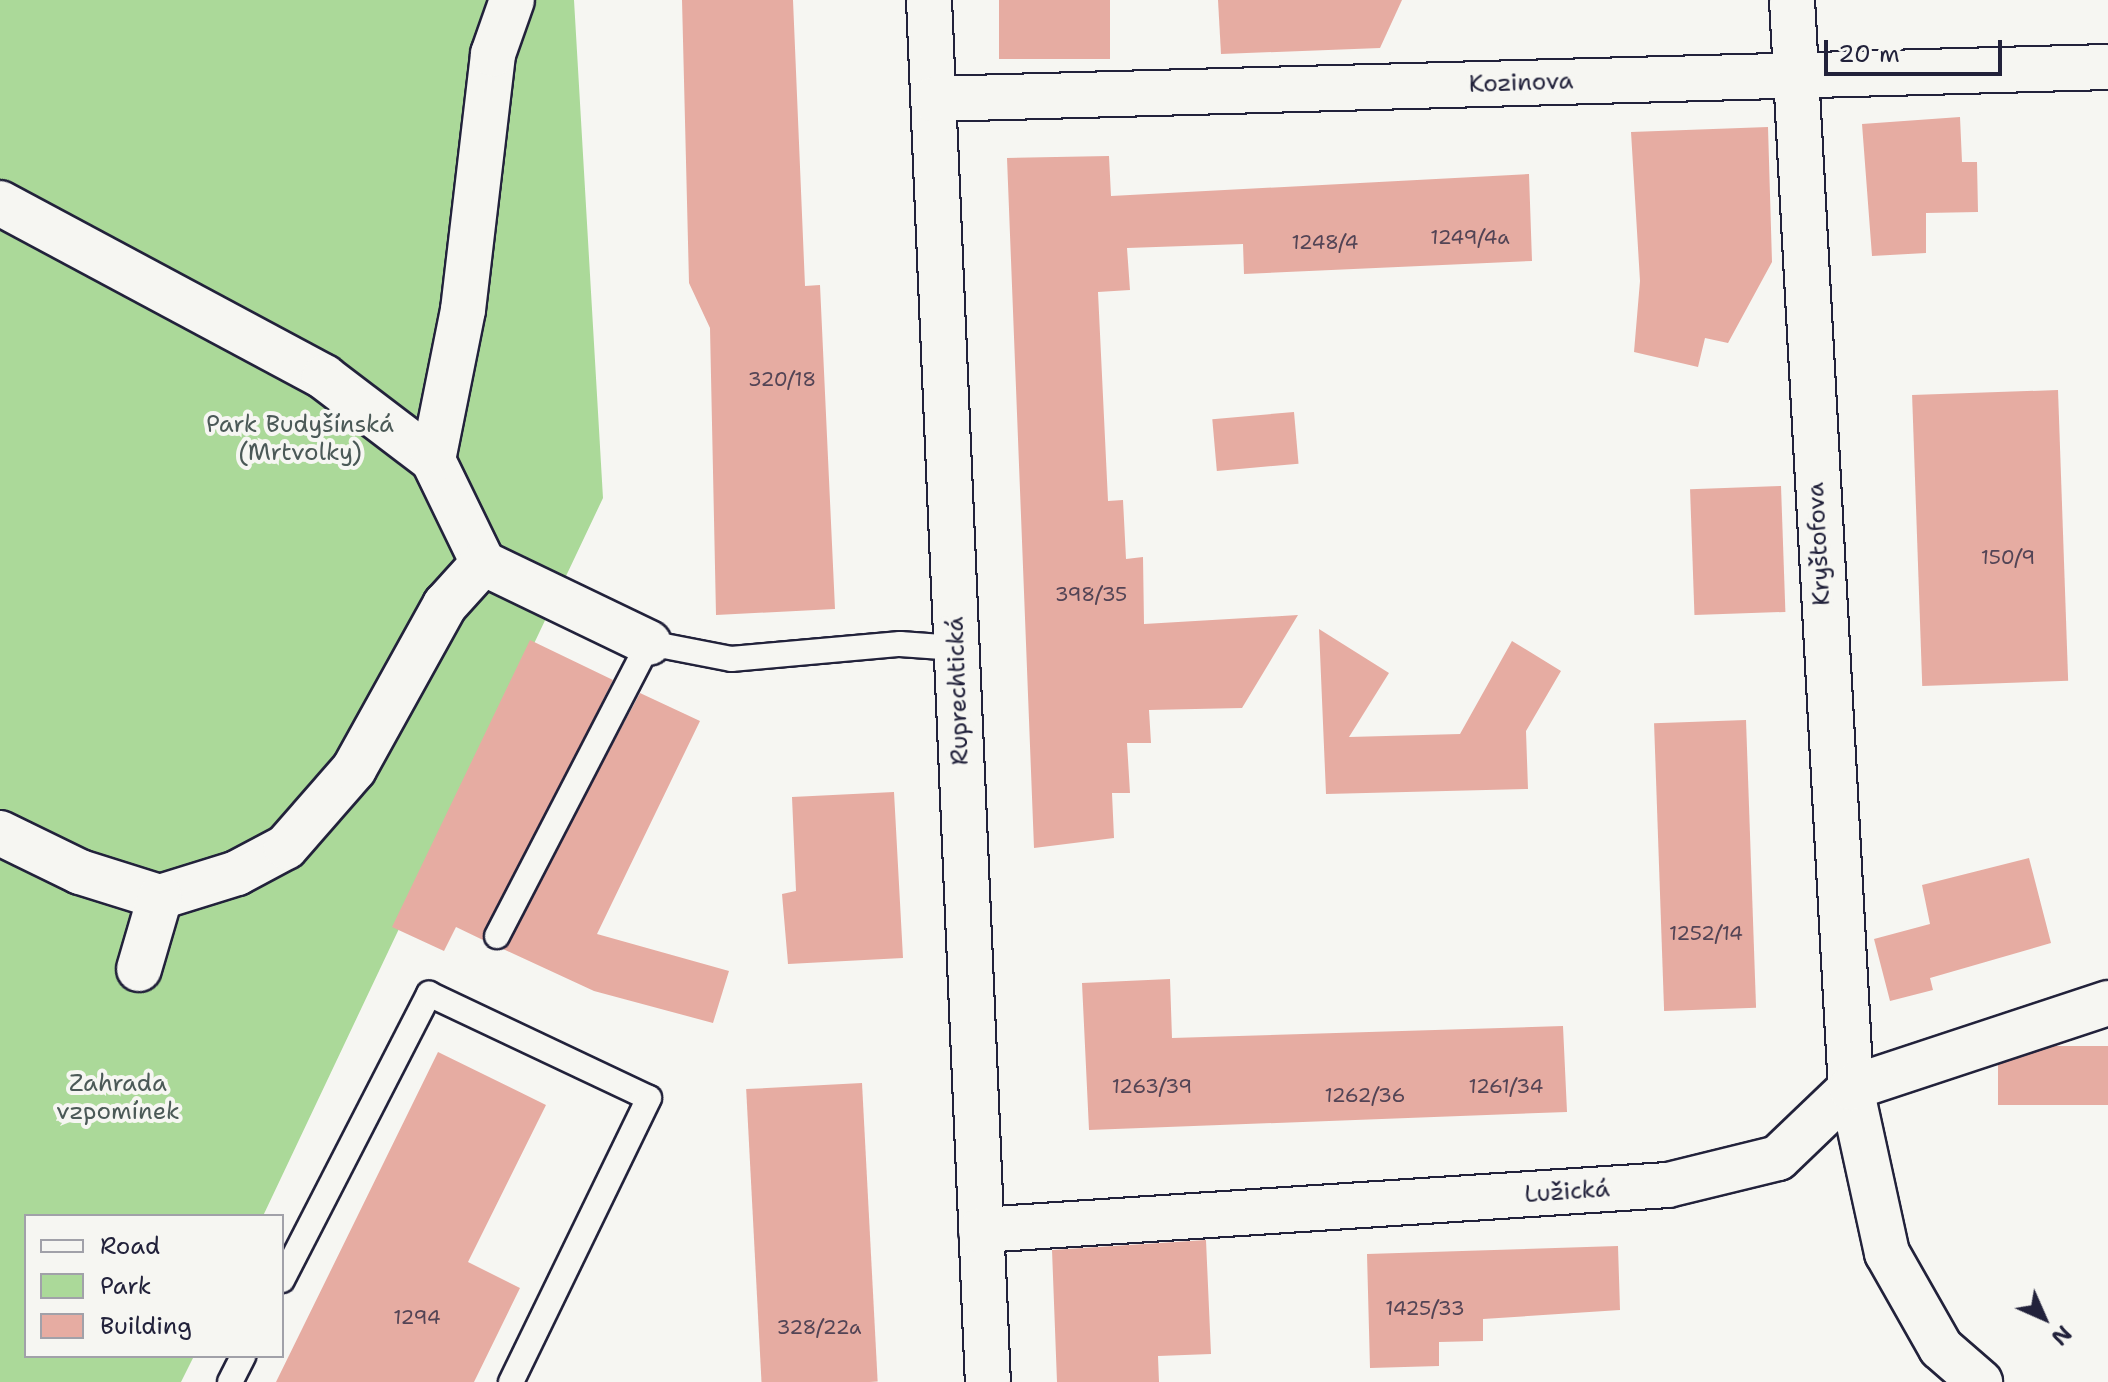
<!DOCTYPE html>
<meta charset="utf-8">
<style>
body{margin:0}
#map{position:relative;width:2108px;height:1382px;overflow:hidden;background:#f6f6f2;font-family:"Shantell Sans",sans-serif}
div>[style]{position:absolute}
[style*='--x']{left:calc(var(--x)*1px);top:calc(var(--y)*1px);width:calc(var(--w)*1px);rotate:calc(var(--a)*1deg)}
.green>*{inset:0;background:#abd999}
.building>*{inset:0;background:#e6aca2;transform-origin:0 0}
.roads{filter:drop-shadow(2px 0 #22223b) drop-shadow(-2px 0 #22223b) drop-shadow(0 2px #22223b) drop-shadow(0 -2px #22223b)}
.lane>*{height:24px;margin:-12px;padding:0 12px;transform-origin:12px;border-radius:12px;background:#f6f6f2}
.street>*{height:44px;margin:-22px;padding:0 22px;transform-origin:22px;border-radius:22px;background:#f6f6f2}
span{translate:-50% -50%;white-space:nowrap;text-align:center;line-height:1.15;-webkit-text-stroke:8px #f6f6f2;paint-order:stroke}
.number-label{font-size:20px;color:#534455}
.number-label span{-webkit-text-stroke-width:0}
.street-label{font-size:24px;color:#22223b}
.park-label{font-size:24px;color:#4b5957}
.legend{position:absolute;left:24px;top:1214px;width:260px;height:144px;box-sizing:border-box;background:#f6f6f2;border:2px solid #a1a1a9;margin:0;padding:10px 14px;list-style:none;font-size:24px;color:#22223b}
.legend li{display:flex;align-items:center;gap:16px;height:40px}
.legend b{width:40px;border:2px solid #a1a1a9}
.north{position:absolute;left:2004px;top:1278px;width:80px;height:80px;-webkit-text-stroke:6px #f6f6f2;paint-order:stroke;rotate:135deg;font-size:22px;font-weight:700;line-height:32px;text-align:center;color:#22223b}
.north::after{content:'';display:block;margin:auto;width:28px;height:36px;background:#22223b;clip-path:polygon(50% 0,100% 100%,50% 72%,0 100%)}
.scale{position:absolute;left:1824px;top:40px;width:178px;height:36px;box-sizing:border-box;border:4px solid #22223b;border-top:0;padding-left:10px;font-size:24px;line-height:28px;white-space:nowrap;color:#22223b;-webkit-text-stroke:6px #f6f6f2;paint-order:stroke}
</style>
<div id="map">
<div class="green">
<div style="clip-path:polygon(0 0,574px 0,603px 498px,263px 1216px,26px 1216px,26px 1356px,194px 1356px,181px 1382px,0 1382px)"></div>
</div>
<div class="building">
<div style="clip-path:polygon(682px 0,793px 0,805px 286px,820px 285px,835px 609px,716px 615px,710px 328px,689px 283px)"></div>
<div style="left:999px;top:0;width:111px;height:59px"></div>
<div style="clip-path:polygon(1218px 0,1402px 0,1380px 48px,1221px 54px)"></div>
<div style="clip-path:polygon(1960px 117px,1962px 162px,1977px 162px,1978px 212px,1926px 213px,1926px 253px,1872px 256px,1862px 124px)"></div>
<div style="clip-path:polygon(1768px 127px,1772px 262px,1728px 343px,1705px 338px,1698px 367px,1634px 352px,1640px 281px,1631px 132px)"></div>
<div style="clip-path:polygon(1109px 156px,1111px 196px,1529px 174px,1532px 261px,1244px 274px,1243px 244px,1127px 248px,1130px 290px,1098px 292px,1108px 501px,1123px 500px,1126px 559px,1143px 557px,1144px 624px,1298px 615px,1242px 708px,1149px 710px,1151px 743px,1127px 743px,1130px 793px,1112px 793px,1114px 838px,1034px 848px,1007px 158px)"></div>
<div style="left:2058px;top:390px;width:291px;height:146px;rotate:88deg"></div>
<div style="left:1294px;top:412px;width:52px;height:82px;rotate:85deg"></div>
<div style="left:1781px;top:486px;width:126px;height:91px;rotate:88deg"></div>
<div style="clip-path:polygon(1319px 629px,1389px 673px,1349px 737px,1460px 734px,1512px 641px,1561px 671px,1526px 731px,1528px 789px,1326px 794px)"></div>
<div style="clip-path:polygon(530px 640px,613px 680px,483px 940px,456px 927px,444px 951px,392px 927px)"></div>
<div style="clip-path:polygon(640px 693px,700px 721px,597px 934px,729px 971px,713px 1023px,594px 991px,503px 949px)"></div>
<div style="left:1746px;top:720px;width:288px;height:92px;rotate:88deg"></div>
<div style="clip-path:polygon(894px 792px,903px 958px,788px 964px,782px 894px,796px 891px,792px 797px)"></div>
<div style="clip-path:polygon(2029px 858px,2051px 943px,1930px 978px,1933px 990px,1890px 1001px,1874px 939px,1930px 924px,1922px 885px)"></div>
<div style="clip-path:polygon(1170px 979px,1172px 1038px,1563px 1026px,1567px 1112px,1089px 1130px,1082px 983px)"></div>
<div style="left:2108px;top:1046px;width:59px;height:110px;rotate:90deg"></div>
<div style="clip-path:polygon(438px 1052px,546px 1105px,468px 1262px,520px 1288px,474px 1382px,276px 1382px)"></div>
<div style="left:862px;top:1083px;width:299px;height:116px;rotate:87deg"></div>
<div style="clip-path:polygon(1206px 1240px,1211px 1354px,1158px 1356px,1159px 1382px,1057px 1382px,1052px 1250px)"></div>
<div style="clip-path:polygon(1618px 1246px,1620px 1310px,1483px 1319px,1483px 1341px,1439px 1342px,1439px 1366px,1370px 1368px,1367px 1254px)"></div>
</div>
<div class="roads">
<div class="lane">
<div style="--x:497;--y:936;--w:330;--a:-62.6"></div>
<div style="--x:649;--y:643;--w:84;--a:11"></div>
<div style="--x:731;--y:659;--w:170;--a:-5.1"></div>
<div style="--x:900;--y:644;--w:56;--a:4.1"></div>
<div style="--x:282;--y:1280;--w:322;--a:-62.8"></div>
<div style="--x:429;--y:994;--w:243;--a:25.3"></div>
<div style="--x:649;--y:1098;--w:316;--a:115.9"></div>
<div style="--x:230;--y:1382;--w:29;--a:-63"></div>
</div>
<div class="street">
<div style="--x:929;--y:0;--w:1383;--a:87.56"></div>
<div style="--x:1792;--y:0;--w:1090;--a:86.9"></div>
<div style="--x:1851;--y:1088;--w:169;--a:77.7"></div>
<div style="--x:1887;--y:1253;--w:109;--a:60.4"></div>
<div style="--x:1941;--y:1348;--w:52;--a:41.1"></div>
<div style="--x:933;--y:99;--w:1175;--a:-1.56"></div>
<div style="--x:0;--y:203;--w:368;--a:28.2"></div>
<div style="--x:324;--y:377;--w:137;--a:37.3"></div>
<div style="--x:433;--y:460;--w:114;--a:64.1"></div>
<div style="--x:483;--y:563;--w:184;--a:25.7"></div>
<div style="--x:433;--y:460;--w:153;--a:-78.7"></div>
<div style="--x:463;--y:310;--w:258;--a:-83.3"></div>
<div style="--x:493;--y:54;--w:57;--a:-70.6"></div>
<div style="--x:0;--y:833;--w:89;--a:26"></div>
<div style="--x:80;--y:872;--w:84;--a:17.4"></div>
<div style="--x:160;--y:897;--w:81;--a:-17.3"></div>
<div style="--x:237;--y:873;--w:55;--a:-28"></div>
<div style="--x:286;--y:847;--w:103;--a:-48.9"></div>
<div style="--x:354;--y:769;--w:188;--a:-61"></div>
<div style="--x:445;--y:605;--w:57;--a:-47.9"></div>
<div style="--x:139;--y:969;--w:75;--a:-73.7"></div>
<div style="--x:981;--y:1230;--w:688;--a:-3.75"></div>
<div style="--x:1668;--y:1185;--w:113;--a:-13.8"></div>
<div style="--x:1778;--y:1158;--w:101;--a:-43.8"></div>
<div style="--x:1851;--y:1088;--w:271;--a:-18.3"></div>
</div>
</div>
<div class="number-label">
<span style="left:1470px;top:237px">1249/4a</span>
<span style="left:1325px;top:242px">1248/4</span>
<span style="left:782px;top:379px">320/18</span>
<span style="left:2008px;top:557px">150/9</span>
<span style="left:1091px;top:594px">398/35</span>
<span style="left:1706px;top:933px">1252/14</span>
<span style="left:1152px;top:1086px">1263/39</span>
<span style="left:1506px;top:1086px">1261/34</span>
<span style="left:1365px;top:1095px">1262/36</span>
<span style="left:1425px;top:1308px">1425/33</span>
<span style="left:417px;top:1317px">1294</span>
<span style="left:819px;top:1327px">328/22a</span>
</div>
<div class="street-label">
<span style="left:1521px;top:83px;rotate:-2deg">Kozinova</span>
<span style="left:1819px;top:544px;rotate:-93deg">Kryštofova</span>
<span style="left:958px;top:691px;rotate:-92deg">Ruprechtická</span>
<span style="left:1567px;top:1192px;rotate:-4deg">Lužická</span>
</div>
<div class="park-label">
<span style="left:300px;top:439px">Park Budyšínská<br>(Mrtvolky)</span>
<span style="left:118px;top:1098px">Zahrada<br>vzpomínek</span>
</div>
<ul class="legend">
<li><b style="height:10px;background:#f6f6f2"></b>Road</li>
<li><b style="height:22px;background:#abd999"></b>Park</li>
<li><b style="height:22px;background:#e6aca2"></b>Building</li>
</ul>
<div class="north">N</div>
<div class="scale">20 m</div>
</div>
